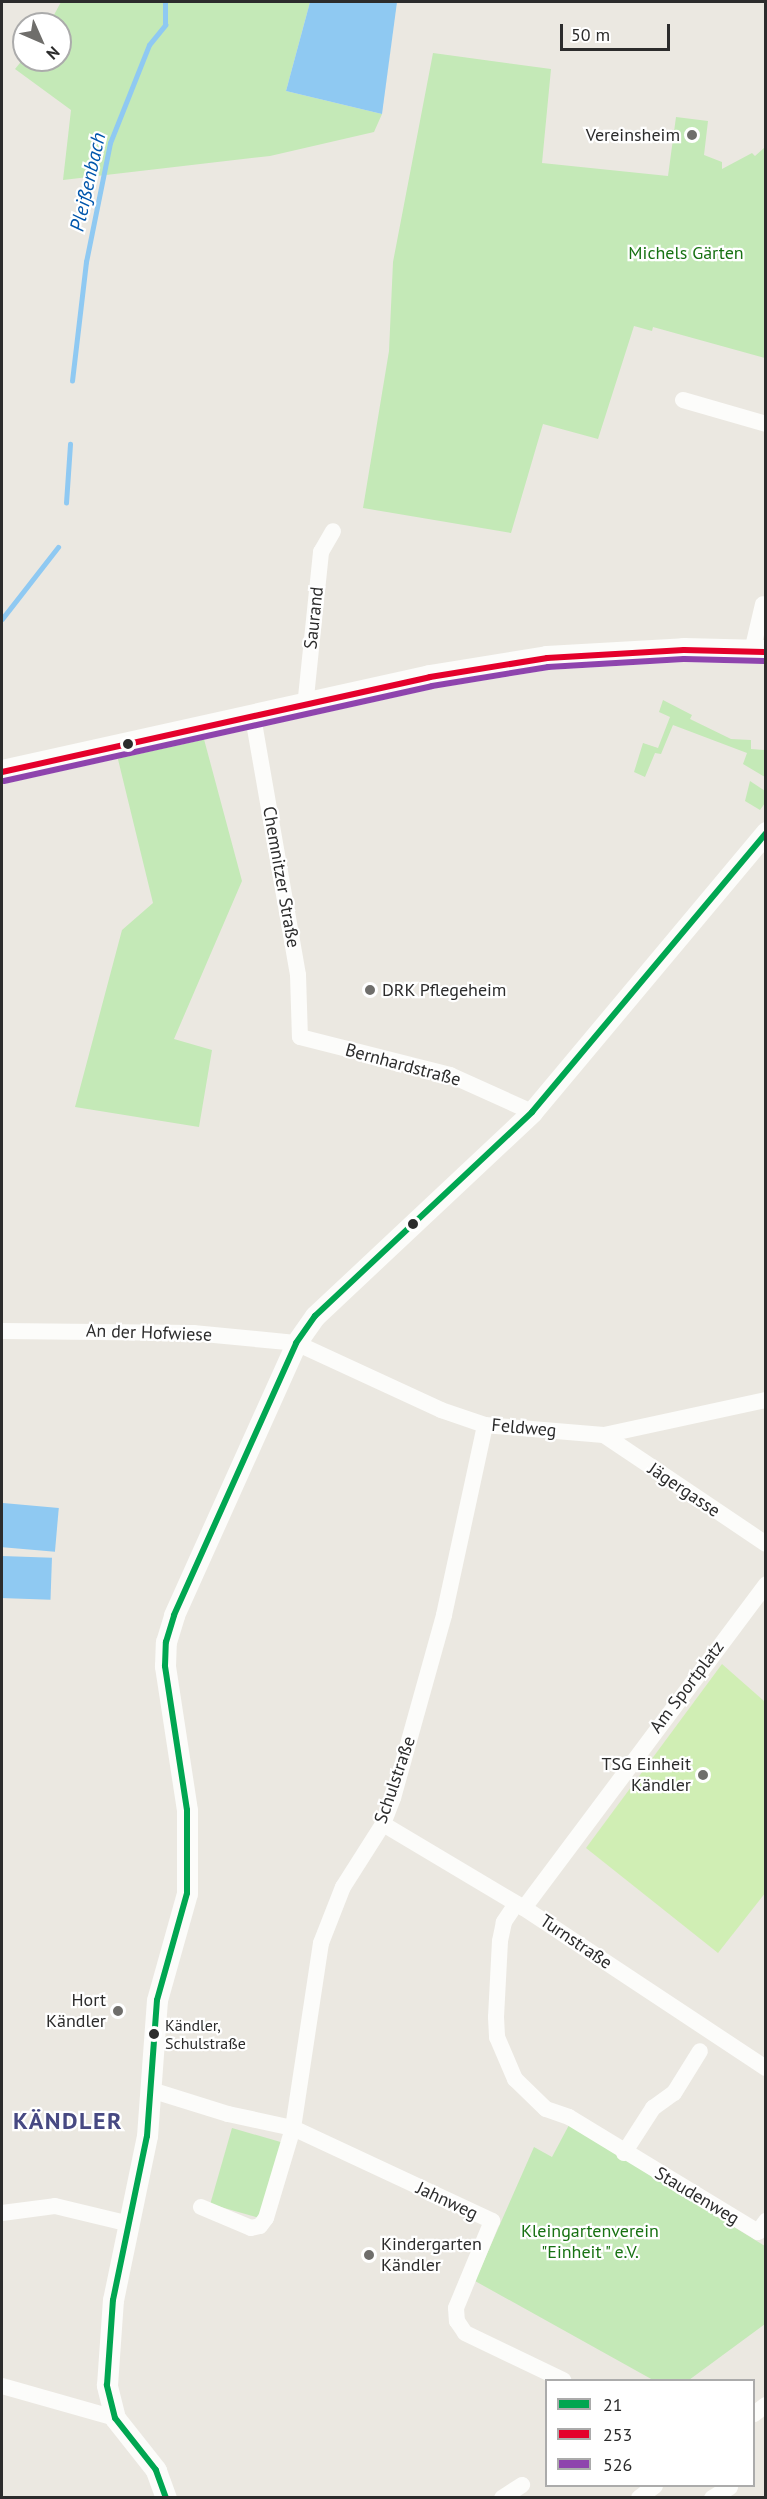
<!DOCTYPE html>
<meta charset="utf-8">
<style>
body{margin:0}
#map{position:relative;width:767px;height:2499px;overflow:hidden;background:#ebe8e1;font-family:"PT Sans",sans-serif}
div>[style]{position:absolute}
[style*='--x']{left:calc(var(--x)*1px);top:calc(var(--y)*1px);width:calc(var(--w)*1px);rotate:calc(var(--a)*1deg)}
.green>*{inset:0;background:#c4e9b7;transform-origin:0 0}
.pitch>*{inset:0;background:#d0eeb4}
.water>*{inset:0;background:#8fc9f2;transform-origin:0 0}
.stream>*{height:4.5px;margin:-2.25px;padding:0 2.25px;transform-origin:2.25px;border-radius:2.25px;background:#8fc9f2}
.minor>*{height:16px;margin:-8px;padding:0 8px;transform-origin:8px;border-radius:8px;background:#fcfcfa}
.tertiary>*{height:21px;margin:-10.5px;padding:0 10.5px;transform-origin:10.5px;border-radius:10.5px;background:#fcfcfa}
.secondary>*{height:24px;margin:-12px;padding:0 12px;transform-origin:12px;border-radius:12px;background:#fcfcfa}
.bus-1>*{height:6px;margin:-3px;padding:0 3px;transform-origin:3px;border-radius:3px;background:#00a651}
.bus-2>*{height:6px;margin:-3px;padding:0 3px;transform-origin:3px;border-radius:3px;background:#e4002b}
.bus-3>*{height:6px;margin:-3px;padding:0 3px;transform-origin:3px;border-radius:3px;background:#8e44ad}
.dots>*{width:16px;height:16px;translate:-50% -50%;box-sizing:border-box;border:3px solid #fff;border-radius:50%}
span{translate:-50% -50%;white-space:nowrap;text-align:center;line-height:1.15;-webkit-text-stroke:4.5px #fff;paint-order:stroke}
.bus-label{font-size:16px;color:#2c2c2c}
.left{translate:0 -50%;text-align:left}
.poi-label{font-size:18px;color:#2c2c2c}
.right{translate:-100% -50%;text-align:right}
.park-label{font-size:18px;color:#187213}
.street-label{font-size:18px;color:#2c2c2c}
.water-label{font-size:20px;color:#0056ac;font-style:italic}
.district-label{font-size:24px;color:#474982;font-weight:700;letter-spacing:1.5px}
.frame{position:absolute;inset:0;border:3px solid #2c2c2c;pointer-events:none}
.legend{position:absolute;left:545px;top:2379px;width:210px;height:108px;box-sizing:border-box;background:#fff;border:2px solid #ababab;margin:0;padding:8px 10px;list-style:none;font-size:18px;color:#2c2c2c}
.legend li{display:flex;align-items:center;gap:12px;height:30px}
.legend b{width:30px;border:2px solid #ababab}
.north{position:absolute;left:12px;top:12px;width:60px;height:60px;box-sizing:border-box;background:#fff;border:2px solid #ababab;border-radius:50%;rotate:135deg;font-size:16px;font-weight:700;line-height:24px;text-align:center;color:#2c2c2c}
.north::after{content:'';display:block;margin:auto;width:21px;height:27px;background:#6f6e6b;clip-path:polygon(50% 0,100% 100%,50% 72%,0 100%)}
.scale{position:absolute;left:560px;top:24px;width:110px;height:27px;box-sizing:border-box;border:3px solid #2c2c2c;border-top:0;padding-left:8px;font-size:18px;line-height:21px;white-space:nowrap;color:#2c2c2c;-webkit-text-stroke:4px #fff;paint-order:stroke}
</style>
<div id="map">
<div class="green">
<div style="clip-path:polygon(61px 2px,310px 2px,286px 91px,382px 114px,374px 132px,270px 156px,63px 180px,71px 110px,15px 69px,24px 58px,60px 60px,60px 24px,49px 24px)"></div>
<div style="clip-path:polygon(433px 53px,551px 69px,542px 163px,668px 176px,676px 117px,708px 121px,704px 155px,722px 162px,722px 169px,752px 153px,755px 156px,765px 147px,765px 358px,653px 327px,652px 331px,634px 326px,598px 439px,543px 424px,511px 533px,363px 508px,389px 351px,393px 262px)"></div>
<div style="clip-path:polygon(663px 700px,692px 715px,690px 719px,731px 739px,751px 740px,751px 749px,765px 750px,765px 777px,743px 764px,747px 753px,673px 725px,661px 754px,655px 753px,645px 777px,634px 772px,643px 743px,658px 748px,670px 717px,659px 712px)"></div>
<div style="clip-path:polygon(201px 728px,242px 881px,174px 1039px,212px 1050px,199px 1127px,75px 1107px,122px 930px,153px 903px,115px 747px)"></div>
<div style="clip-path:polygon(750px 781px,765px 791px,765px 803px,760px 810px,745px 801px)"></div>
<div style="clip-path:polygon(569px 2125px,765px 2246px,765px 2324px,689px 2380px,653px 2380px,475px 2281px,534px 2147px,552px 2157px)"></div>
<div style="left:232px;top:2128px;width:55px;height:79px;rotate:16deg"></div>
</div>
<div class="pitch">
<div style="clip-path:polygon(722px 1664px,765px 1702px,766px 1892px,718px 1953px,586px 1848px)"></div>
</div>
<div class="water">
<div style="clip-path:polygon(310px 2px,397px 2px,382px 114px,286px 91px)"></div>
<div style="left:3px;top:1503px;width:56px;height:44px;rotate:5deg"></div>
<div style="left:2px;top:1556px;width:50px;height:42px;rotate:2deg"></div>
</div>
<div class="stream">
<div style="--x:72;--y:381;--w:120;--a:-83.3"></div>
<div style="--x:86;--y:262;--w:121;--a:-78.6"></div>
<div style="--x:110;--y:143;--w:105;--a:-68.3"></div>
<div style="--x:149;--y:45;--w:26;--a:-51"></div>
<div style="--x:165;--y:25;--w:23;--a:-90"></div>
<div style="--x:66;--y:503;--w:59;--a:-86.1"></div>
<div style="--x:2;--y:619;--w:91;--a:-52.1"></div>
</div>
<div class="minor">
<div style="--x:683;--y:400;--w:86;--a:16.1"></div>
<div style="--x:752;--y:651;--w:48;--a:-76.8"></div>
<div style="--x:305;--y:707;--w:156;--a:-84.1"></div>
<div style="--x:321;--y:552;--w:24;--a:-60"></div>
<div style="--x:253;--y:717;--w:262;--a:80.1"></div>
<div style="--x:298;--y:975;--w:62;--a:88.2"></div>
<div style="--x:300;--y:1037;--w:155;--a:14.2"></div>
<div style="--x:450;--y:1075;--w:90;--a:24.3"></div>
<div style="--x:2;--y:1331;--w:191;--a:0.6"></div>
<div style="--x:193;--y:1333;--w:103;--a:5.5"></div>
<div style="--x:296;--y:1343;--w:160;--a:24.8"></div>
<div style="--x:441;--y:1410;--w:46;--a:18.8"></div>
<div style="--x:485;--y:1425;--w:119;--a:4.8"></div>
<div style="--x:604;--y:1435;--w:166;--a:-12.2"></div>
<div style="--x:604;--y:1435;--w:195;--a:33.9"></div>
<div style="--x:383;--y:1824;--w:164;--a:30.8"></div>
<div style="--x:524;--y:1908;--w:290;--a:33.5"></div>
<div style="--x:516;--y:1904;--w:22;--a:124"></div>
<div style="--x:504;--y:1922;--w:19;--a:102"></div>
<div style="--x:500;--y:1941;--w:76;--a:93"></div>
<div style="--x:496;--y:2017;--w:20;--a:87"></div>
<div style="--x:497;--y:2037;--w:46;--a:66.8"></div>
<div style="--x:515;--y:2079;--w:43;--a:44.1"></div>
<div style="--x:546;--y:2109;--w:24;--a:19"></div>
<div style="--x:569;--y:2117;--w:221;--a:31.3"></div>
<div style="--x:758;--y:2232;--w:14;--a:-54"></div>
<div style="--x:524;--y:1908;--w:404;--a:-53.2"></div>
<div style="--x:151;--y:2090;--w:81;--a:17.3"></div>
<div style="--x:228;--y:2114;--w:66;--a:12.2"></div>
<div style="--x:293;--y:2128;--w:220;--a:25"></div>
<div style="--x:492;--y:2221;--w:94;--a:112.5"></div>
<div style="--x:456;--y:2308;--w:13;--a:86"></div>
<div style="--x:457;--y:2321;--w:14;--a:56"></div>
<div style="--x:465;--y:2333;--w:109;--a:25.6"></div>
<div style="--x:624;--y:2153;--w:54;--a:-57.2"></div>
<div style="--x:653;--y:2108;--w:26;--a:-36"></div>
<div style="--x:674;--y:2093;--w:49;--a:-58.2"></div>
<div style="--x:201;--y:2207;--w:54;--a:22.8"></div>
<div style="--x:251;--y:2228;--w:9;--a:-13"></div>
<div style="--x:260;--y:2226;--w:10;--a:-53"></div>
<div style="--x:266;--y:2218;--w:94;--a:-73.3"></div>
<div style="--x:293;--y:2128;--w:187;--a:-81.4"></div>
<div style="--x:321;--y:1943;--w:60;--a:-68.6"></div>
<div style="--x:343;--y:1887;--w:75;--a:-57.6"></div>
<div style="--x:383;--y:1824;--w:28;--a:-69"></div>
<div style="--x:393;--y:1798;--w:190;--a:-74.4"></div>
<div style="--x:444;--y:1615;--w:194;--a:-77.8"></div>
<div style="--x:2;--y:2213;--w:53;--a:-7.5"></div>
<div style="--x:55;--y:2206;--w:77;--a:13.5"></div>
<div style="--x:2;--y:2386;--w:117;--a:15.8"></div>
<div style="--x:754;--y:2414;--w:15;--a:-37"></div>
<div style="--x:502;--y:2498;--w:24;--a:-33"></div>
<div style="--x:639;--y:2498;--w:20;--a:-37"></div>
<div style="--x:712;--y:2498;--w:21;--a:-31"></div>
</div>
<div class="tertiary">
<div style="--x:166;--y:2498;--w:30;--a:-110"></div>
<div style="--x:156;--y:2470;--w:66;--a:-128.3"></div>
<div style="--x:115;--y:2418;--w:34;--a:-104"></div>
<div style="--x:107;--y:2385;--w:85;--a:-86"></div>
<div style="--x:113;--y:2300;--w:167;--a:-78.3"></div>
<div style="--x:147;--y:2136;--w:136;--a:-85.8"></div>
<div style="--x:157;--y:2000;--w:111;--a:-74.3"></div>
<div style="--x:187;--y:1893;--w:83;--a:-90"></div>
<div style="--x:187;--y:1810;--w:146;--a:-98.7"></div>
<div style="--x:165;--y:1666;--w:24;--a:-88"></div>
<div style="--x:166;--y:1642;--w:28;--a:-73"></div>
<div style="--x:174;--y:1615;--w:298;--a:-65.8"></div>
<div style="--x:296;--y:1343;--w:33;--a:-55"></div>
<div style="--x:315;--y:1316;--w:298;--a:-43.2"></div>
<div style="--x:532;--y:1112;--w:365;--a:-50.1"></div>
</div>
<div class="secondary">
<div style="--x:2;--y:772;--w:438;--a:-12.5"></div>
<div style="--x:430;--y:677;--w:119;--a:-9.2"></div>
<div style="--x:547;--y:658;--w:137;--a:-3.3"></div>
<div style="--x:684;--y:650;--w:82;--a:1.4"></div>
</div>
<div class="bus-1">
<div style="--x:166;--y:2498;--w:30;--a:-110"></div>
<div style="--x:156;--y:2470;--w:66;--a:-128.3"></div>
<div style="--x:115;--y:2418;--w:34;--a:-104"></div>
<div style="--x:107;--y:2385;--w:85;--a:-86"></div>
<div style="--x:113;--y:2300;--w:167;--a:-78.3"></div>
<div style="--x:147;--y:2136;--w:136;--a:-85.8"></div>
<div style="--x:157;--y:2000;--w:111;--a:-74.3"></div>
<div style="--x:187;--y:1893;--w:83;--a:-90"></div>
<div style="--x:187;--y:1810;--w:146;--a:-98.7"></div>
<div style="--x:165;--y:1666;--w:24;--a:-88"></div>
<div style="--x:166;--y:1642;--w:28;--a:-73"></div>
<div style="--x:174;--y:1615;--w:298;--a:-65.8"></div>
<div style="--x:296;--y:1343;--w:33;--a:-55"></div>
<div style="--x:315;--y:1316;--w:298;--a:-43.2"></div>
<div style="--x:532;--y:1112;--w:364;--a:-50"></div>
</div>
<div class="bus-2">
<div style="--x:2;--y:772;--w:438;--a:-12.5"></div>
<div style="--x:430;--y:677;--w:119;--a:-9.2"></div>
<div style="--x:547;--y:658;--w:137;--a:-3.3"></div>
<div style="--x:684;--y:650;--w:82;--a:1.4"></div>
</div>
<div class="bus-3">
<div style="--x:4;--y:781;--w:438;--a:-12.5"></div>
<div style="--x:432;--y:686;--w:118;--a:-9.3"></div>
<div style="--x:548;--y:667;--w:136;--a:-3.4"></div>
<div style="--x:684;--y:659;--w:82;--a:1.4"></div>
</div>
<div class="dots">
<div style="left:692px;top:135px;background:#6f6e6b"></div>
<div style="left:128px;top:744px;background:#2c2c2c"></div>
<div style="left:370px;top:990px;background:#6f6e6b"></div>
<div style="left:413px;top:1224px;background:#2c2c2c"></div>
<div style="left:703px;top:1775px;background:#6f6e6b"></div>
<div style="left:118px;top:2011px;background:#6f6e6b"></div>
<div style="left:154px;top:2034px;background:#2c2c2c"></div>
<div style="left:369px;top:2255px;background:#6f6e6b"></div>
</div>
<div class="bus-label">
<span class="left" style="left:165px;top:2034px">Kändler,<br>Schulstraße</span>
</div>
<div class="poi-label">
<span class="right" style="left:680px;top:135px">Vereinsheim</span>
<span class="left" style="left:382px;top:990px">DRK Pflegeheim</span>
<span class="right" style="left:691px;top:1775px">TSG Einheit<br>Kändler</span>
<span class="right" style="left:106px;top:2011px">Hort<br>Kändler</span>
<span class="left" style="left:381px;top:2255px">Kindergarten<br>Kändler</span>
</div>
<div class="park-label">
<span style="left:686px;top:253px">Michels Gärten</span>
<span style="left:590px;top:2242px">Kleingartenverein<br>"Einheit " e.V.</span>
</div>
<div class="street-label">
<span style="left:314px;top:618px;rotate:-84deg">Saurand</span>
<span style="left:281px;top:877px;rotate:80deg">Chemnitzer Straße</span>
<span style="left:403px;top:1065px;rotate:15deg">Bernhardstraße</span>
<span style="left:149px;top:1333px;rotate:2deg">An der Hofwiese</span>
<span style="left:524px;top:1428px;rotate:5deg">Feldweg</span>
<span style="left:684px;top:1490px;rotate:34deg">Jägergasse</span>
<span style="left:687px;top:1687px;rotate:-53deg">Am Sportplatz</span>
<span style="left:395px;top:1780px;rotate:-71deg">Schulstraße</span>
<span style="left:576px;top:1942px;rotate:34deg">Turnstraße</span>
<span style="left:697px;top:2196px;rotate:31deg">Staudenweg</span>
<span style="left:447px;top:2201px;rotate:25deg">Jahnweg</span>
</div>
<div class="water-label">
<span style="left:88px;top:182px;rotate:-77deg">Pleißenbach</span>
</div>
<div class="district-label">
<span style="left:68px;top:2121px">KÄNDLER</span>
</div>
<div class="frame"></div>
<ul class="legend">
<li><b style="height:8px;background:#00a651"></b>21</li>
<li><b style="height:8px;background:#e4002b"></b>253</li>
<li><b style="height:8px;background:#8e44ad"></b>526</li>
</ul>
<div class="north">N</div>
<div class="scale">50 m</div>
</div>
